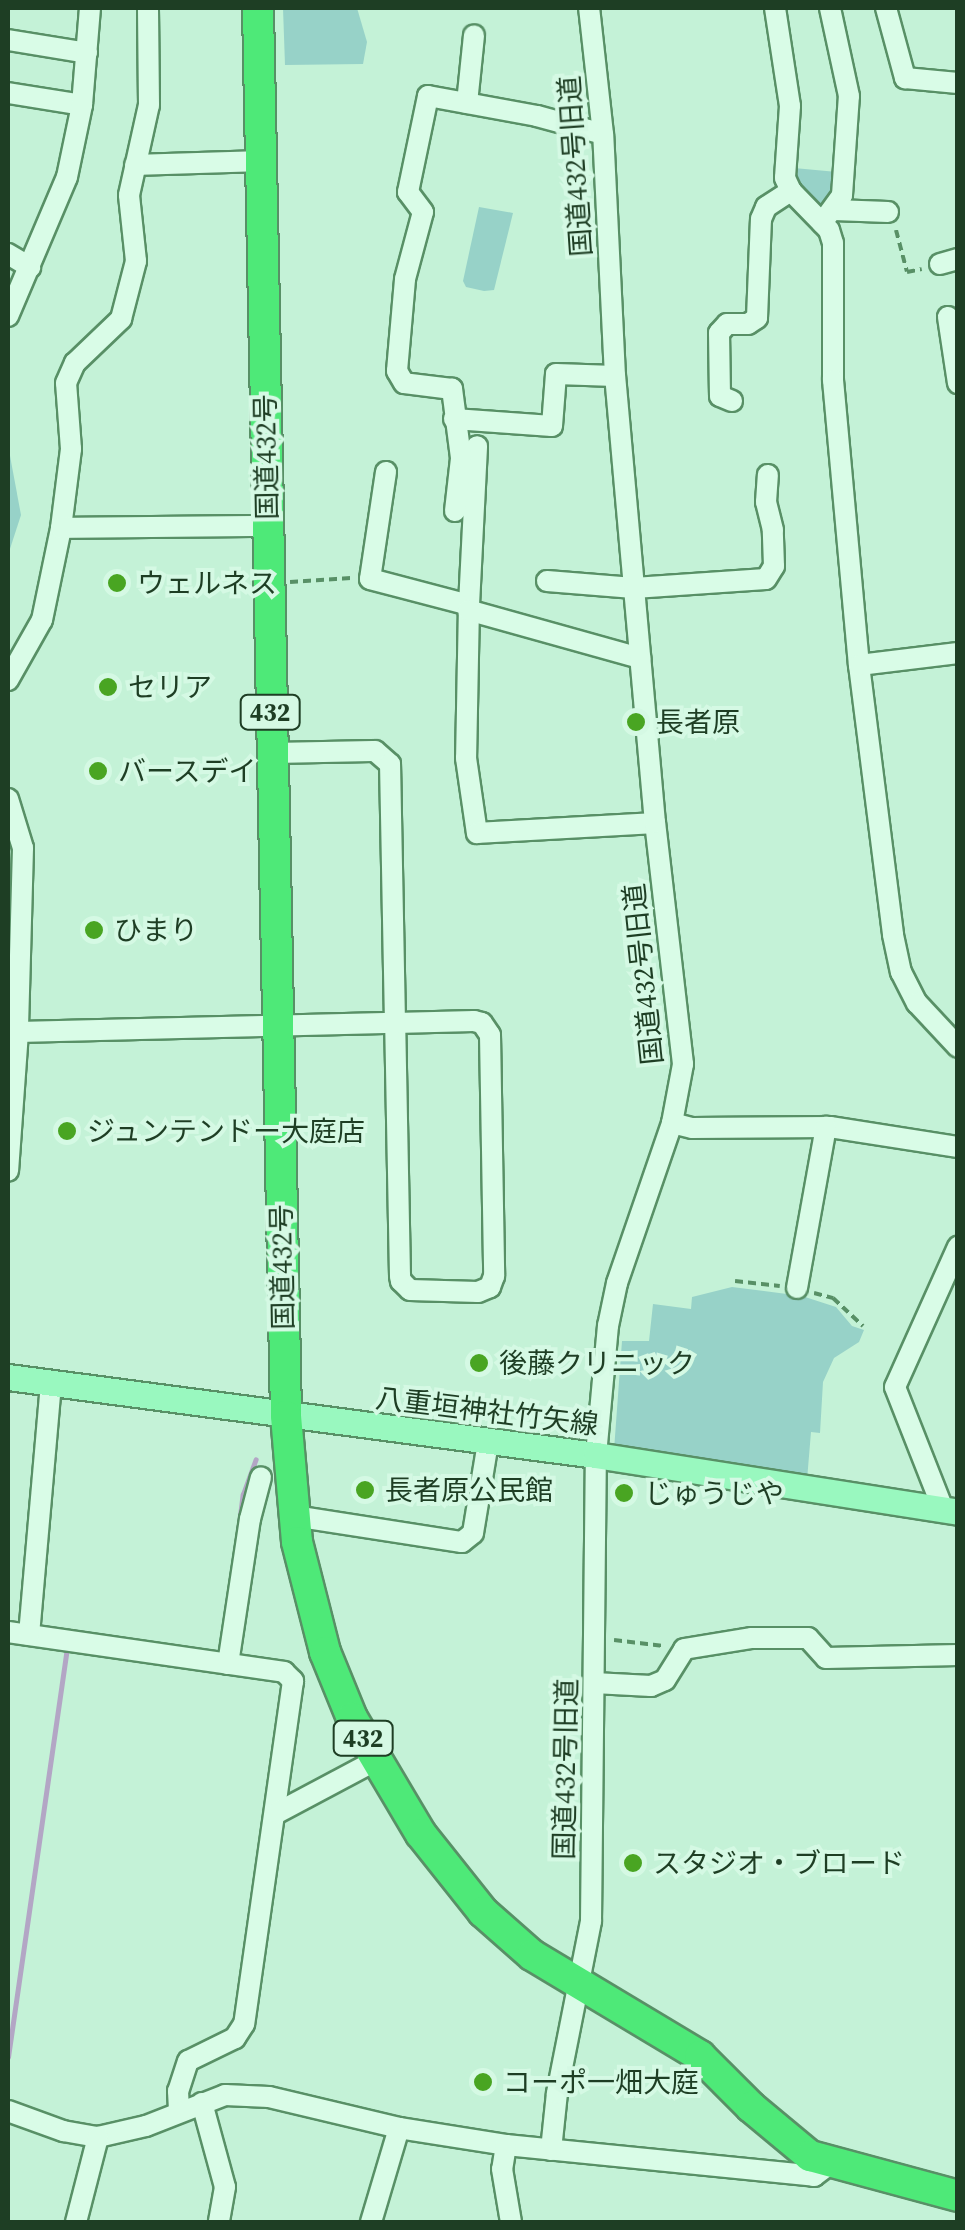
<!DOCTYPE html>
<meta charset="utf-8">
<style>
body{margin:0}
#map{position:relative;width:965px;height:2230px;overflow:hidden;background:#c4f2d7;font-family:"Source Serif 4","Noto Sans JP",serif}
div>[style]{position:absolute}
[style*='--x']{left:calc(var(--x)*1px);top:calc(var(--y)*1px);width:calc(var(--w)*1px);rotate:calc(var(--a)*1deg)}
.green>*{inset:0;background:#97d2c8}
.stream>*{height:5px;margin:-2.5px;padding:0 2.5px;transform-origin:2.5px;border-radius:2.5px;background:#b3a6c5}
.path>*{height:4px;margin-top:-2px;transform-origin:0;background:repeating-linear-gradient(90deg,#589066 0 8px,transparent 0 13px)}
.roads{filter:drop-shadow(2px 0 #589066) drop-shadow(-2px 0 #589066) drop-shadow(0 2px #589066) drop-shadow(0 -2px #589066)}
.minor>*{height:20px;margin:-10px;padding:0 10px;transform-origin:10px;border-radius:10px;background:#d9fce7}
.major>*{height:25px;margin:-12.5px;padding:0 12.5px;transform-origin:12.5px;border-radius:12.5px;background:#99f8bf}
.highway>*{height:30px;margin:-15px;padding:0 15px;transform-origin:15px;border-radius:15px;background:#4ee978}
.dots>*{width:28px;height:28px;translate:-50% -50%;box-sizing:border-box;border:5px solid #d5f9e4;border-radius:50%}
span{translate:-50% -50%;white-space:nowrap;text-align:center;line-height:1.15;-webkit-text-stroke:8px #d5f9e4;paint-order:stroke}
.shield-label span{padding:2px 8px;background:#d5f9e4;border:2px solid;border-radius:8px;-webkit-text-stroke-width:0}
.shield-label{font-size:25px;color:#1e3e24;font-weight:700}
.street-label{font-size:28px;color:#1e3e24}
.poi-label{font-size:28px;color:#1e3e24}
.left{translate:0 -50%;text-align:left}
.frame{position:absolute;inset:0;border:10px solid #1e3e24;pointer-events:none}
</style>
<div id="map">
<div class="green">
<div style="clip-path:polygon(283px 8px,357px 8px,367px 42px,363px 64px,285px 65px)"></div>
<div style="clip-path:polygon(794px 168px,837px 172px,833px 198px,823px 206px,815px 205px,793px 177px)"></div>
<div style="clip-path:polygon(479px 207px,513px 213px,494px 290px,484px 291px,466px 287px,463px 281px)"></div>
<div style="clip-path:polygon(8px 445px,21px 515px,8px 555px)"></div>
<div style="clip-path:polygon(732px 1287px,802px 1296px,836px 1307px,852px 1326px,864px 1330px,859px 1342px,834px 1358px,823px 1382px,820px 1433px,811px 1432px,807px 1480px,614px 1450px,622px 1341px,649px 1341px,653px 1304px,691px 1309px,692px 1297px)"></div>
</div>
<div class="stream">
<div style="--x:238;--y:1532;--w:38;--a:-83"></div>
<div style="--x:243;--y:1494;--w:37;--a:-70"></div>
<div style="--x:8;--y:2057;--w:411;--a:-81.8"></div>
</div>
<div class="path">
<div style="--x:896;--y:230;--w:43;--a:75.3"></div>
<div style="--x:907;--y:272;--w:15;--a:-11"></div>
<div style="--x:290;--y:582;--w:61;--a:-3.8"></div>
<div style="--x:735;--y:1281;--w:45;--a:6.3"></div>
<div style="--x:814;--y:1293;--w:20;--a:15"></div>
<div style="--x:833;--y:1298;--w:41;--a:43"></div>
<div style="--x:614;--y:1640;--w:50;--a:6.8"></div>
</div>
<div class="roads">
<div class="minor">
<div style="--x:775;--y:8;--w:99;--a:81.3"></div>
<div style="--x:790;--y:106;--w:72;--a:94"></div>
<div style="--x:785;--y:178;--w:14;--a:65"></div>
<div style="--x:791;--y:191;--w:54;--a:45.7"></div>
<div style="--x:829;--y:230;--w:14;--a:73"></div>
<div style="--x:833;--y:243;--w:137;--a:90"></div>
<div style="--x:833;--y:380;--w:286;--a:84.8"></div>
<div style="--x:859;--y:665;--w:272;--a:82.8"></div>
<div style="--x:893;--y:935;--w:38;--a:78"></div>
<div style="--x:901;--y:972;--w:35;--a:63"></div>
<div style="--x:917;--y:1003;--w:60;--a:47"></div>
<div style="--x:886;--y:8;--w:73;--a:74.8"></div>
<div style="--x:905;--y:78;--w:53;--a:5.4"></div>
<div style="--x:8;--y:40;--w:80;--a:9.3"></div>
<div style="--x:8;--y:93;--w:75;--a:9.2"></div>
<div style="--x:467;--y:103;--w:68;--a:-84.1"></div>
<div style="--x:135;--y:165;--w:126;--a:-1.8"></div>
<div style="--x:834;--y:210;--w:54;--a:2.1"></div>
<div style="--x:822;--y:223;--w:34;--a:-54"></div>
<div style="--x:842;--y:195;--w:99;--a:-86"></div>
<div style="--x:849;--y:96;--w:90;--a:-102.2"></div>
<div style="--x:8;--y:254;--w:26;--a:31"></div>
<div style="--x:940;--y:264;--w:19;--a:-16"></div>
<div style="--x:8;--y:316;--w:151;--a:-67"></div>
<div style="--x:67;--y:177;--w:74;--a:-78.2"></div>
<div style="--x:82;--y:105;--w:97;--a:-85.3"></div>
<div style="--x:948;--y:317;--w:67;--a:81.4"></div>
<div style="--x:732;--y:401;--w:13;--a:-157"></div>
<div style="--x:720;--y:396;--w:63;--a:-90.9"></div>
<div style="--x:719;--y:333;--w:12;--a:-48"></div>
<div style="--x:727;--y:324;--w:21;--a:0"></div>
<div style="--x:748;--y:324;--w:11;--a:-34"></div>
<div style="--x:757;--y:318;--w:99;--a:-87.7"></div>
<div style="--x:761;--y:219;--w:13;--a:-67"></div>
<div style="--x:766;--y:207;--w:30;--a:-33"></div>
<div style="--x:454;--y:419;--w:98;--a:4.1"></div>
<div style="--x:552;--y:426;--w:52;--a:-85.6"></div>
<div style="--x:556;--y:374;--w:59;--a:1.9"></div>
<div style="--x:386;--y:472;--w:108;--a:98.5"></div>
<div style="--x:370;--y:579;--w:102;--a:14.7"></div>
<div style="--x:469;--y:605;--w:159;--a:-87.1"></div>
<div style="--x:455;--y:511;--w:53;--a:-83.5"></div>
<div style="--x:461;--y:458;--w:70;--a:-97.4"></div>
<div style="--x:452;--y:389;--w:48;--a:-172.9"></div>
<div style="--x:404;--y:383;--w:14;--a:-120"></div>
<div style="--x:397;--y:371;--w:92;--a:-85"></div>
<div style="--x:405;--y:279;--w:69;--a:-75"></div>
<div style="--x:423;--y:212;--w:25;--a:-127"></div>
<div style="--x:408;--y:192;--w:98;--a:-78.2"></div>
<div style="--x:428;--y:96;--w:111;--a:10.4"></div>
<div style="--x:537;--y:116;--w:68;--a:15.3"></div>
<div style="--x:61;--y:528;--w:80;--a:-82.8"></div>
<div style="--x:71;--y:449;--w:66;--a:-94.3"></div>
<div style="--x:66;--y:383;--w:22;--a:-66"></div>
<div style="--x:75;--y:363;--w:64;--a:-43.7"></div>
<div style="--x:121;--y:319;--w:60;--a:-75.5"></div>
<div style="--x:136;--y:261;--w:66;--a:-96.1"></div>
<div style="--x:129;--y:195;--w:92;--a:-77.5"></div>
<div style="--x:149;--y:105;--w:97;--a:-90.6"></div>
<div style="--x:547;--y:581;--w:87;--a:4.6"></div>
<div style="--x:634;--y:588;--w:132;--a:-3.9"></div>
<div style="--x:766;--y:579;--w:15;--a:-58"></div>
<div style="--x:774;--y:566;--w:36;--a:-92"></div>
<div style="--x:773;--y:530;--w:29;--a:-104"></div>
<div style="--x:766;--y:502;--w:27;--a:-86"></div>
<div style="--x:469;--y:605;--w:153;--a:91.1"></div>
<div style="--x:466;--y:758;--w:76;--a:81.7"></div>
<div style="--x:477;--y:833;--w:178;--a:-3.2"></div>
<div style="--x:468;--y:610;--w:179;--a:15.6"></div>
<div style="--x:859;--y:665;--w:100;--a:-6.9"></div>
<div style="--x:8;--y:680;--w:69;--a:-60.5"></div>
<div style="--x:42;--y:620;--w:94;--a:-78.3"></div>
<div style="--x:61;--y:528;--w:206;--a:-0.6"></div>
<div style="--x:8;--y:799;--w:51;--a:73"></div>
<div style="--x:23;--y:848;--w:184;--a:91.6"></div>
<div style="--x:18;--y:1032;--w:139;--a:94.1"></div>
<div style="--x:18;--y:1032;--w:377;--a:-1.4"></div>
<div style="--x:395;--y:1023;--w:79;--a:-1.5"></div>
<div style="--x:474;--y:1021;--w:8;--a:14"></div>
<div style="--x:482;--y:1023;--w:14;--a:56"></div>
<div style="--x:490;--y:1035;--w:241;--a:89"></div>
<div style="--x:494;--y:1276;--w:12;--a:110"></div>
<div style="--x:490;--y:1287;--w:13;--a:157"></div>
<div style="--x:478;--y:1292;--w:68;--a:-178.3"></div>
<div style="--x:410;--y:1290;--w:13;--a:-135"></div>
<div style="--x:401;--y:1281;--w:5;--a:-101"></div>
<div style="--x:400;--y:1276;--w:253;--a:-91.1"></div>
<div style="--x:395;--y:1023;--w:259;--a:-91.1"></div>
<div style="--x:390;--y:764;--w:20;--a:-139"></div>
<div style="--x:375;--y:751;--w:104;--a:178.9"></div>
<div style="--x:672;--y:1123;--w:21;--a:14"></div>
<div style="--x:692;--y:1128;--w:138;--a:-0.4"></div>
<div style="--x:830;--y:1127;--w:130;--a:8.9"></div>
<div style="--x:797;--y:1288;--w:164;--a:-79.8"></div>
<div style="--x:943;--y:1509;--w:131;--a:-111.5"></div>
<div style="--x:895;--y:1387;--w:154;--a:-65.8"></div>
<div style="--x:294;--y:1516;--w:170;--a:8.8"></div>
<div style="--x:462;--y:1542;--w:14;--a:-39"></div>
<div style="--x:473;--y:1533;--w:92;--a:-80.6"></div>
<div style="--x:8;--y:1632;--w:279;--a:8.2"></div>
<div style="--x:284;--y:1672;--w:13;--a:45"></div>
<div style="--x:293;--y:1681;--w:346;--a:98.1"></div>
<div style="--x:244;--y:2024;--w:17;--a:123"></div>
<div style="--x:235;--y:2038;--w:52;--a:153.9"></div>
<div style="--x:188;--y:2061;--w:32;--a:108"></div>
<div style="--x:178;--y:2091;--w:20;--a:87"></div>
<div style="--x:29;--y:1635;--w:252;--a:-85"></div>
<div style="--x:228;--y:1664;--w:147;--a:-81.4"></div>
<div style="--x:250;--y:1519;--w:43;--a:-75.3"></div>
<div style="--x:594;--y:1683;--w:57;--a:3"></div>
<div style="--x:651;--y:1686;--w:15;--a:-23"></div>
<div style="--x:665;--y:1680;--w:36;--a:-58"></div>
<div style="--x:684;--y:1649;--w:69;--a:-9.2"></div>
<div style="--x:752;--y:1638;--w:56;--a:0"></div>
<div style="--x:808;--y:1638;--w:27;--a:48"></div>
<div style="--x:826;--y:1658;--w:132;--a:-1.3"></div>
<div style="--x:277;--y:1813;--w:111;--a:-28"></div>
<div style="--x:202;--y:2103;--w:87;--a:74.7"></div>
<div style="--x:225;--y:2187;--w:36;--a:100"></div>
<div style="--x:8;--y:2111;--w:59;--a:20"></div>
<div style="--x:63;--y:2131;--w:36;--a:10"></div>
<div style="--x:98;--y:2137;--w:49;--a:-12.9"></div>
<div style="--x:146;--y:2126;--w:85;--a:-21.4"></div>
<div style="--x:225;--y:2095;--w:44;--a:2.6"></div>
<div style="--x:269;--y:2097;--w:134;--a:13.4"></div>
<div style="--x:399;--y:2128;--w:108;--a:9"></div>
<div style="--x:506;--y:2145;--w:310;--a:5.7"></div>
<div style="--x:814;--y:2176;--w:20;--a:-37"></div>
<div style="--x:506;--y:2145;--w:24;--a:99"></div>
<div style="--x:502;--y:2169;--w:54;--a:80.4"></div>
<div style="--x:551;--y:2150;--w:57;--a:-84"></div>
<div style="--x:557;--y:2093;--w:175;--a:-78.8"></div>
<div style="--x:591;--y:1921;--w:466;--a:-89.4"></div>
<div style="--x:596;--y:1455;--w:130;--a:-84.7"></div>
<div style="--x:608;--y:1326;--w:44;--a:-78.2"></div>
<div style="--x:617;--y:1283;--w:169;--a:-71"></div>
<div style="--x:672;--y:1123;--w:60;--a:-79.4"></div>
<div style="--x:683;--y:1064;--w:243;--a:-96.6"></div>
<div style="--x:655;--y:823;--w:449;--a:-95.1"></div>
<div style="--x:615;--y:376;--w:242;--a:-92.8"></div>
<div style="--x:603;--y:134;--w:127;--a:-96.3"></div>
<div style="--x:76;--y:2222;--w:88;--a:-75.5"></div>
<div style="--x:371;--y:2222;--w:98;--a:-73.4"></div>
</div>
<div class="major">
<div style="--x:8;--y:1377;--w:593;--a:7.56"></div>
<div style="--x:596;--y:1455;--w:366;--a:8.9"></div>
</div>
<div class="highway">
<div style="--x:258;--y:8;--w:1408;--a:88.86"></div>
<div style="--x:286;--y:1416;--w:126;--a:85"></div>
<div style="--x:297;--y:1542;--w:114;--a:75.7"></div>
<div style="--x:325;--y:1652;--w:71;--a:67.8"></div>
<div style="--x:352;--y:1718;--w:135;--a:59.3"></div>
<div style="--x:421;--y:1834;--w:100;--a:51.5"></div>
<div style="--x:483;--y:1912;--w:65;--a:41.3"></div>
<div style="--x:532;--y:1955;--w:196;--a:31"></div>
<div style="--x:700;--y:2056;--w:72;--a:45"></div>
<div style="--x:751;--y:2107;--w:77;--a:39.7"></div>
<div style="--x:810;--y:2156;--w:153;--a:15.1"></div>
</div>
</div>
<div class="dots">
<div style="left:117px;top:583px;background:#49a522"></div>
<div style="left:108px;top:687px;background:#49a522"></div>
<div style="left:636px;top:722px;background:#49a522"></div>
<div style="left:98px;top:771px;background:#49a522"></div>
<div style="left:94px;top:930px;background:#49a522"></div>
<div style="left:67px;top:1131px;background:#49a522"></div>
<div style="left:479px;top:1363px;background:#49a522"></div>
<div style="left:365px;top:1490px;background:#49a522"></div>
<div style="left:624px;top:1493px;background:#49a522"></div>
<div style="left:633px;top:1863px;background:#49a522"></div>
<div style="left:483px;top:2082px;background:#49a522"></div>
</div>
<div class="shield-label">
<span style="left:270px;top:712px">432</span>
<span style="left:363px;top:1738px">432</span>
</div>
<div class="street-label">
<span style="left:575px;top:166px;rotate:-94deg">国道432号旧道</span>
<span style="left:266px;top:457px;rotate:-91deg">国道432号</span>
<span style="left:643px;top:974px;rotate:-96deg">国道432号旧道</span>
<span style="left:282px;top:1267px;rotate:-91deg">国道432号</span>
<span style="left:487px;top:1411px;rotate:7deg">八重垣神社竹矢線</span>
<span style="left:565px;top:1769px;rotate:-89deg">国道432号旧道</span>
</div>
<div class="poi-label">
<span class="left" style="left:137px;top:583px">ウェルネス</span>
<span class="left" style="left:128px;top:687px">セリア</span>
<span class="left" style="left:656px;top:722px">長者原</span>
<span class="left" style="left:118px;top:771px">バースデイ</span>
<span class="left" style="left:114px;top:930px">ひまり</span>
<span class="left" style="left:87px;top:1131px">ジュンテンドー大庭店</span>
<span class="left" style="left:499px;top:1363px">後藤クリニック</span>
<span class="left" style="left:385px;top:1490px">長者原公民館</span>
<span class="left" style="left:644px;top:1493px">じゅうじや</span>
<span class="left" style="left:653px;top:1863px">スタジオ・ブロード</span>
<span class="left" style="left:503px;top:2082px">コーポ一畑大庭</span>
</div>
<div class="frame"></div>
</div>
